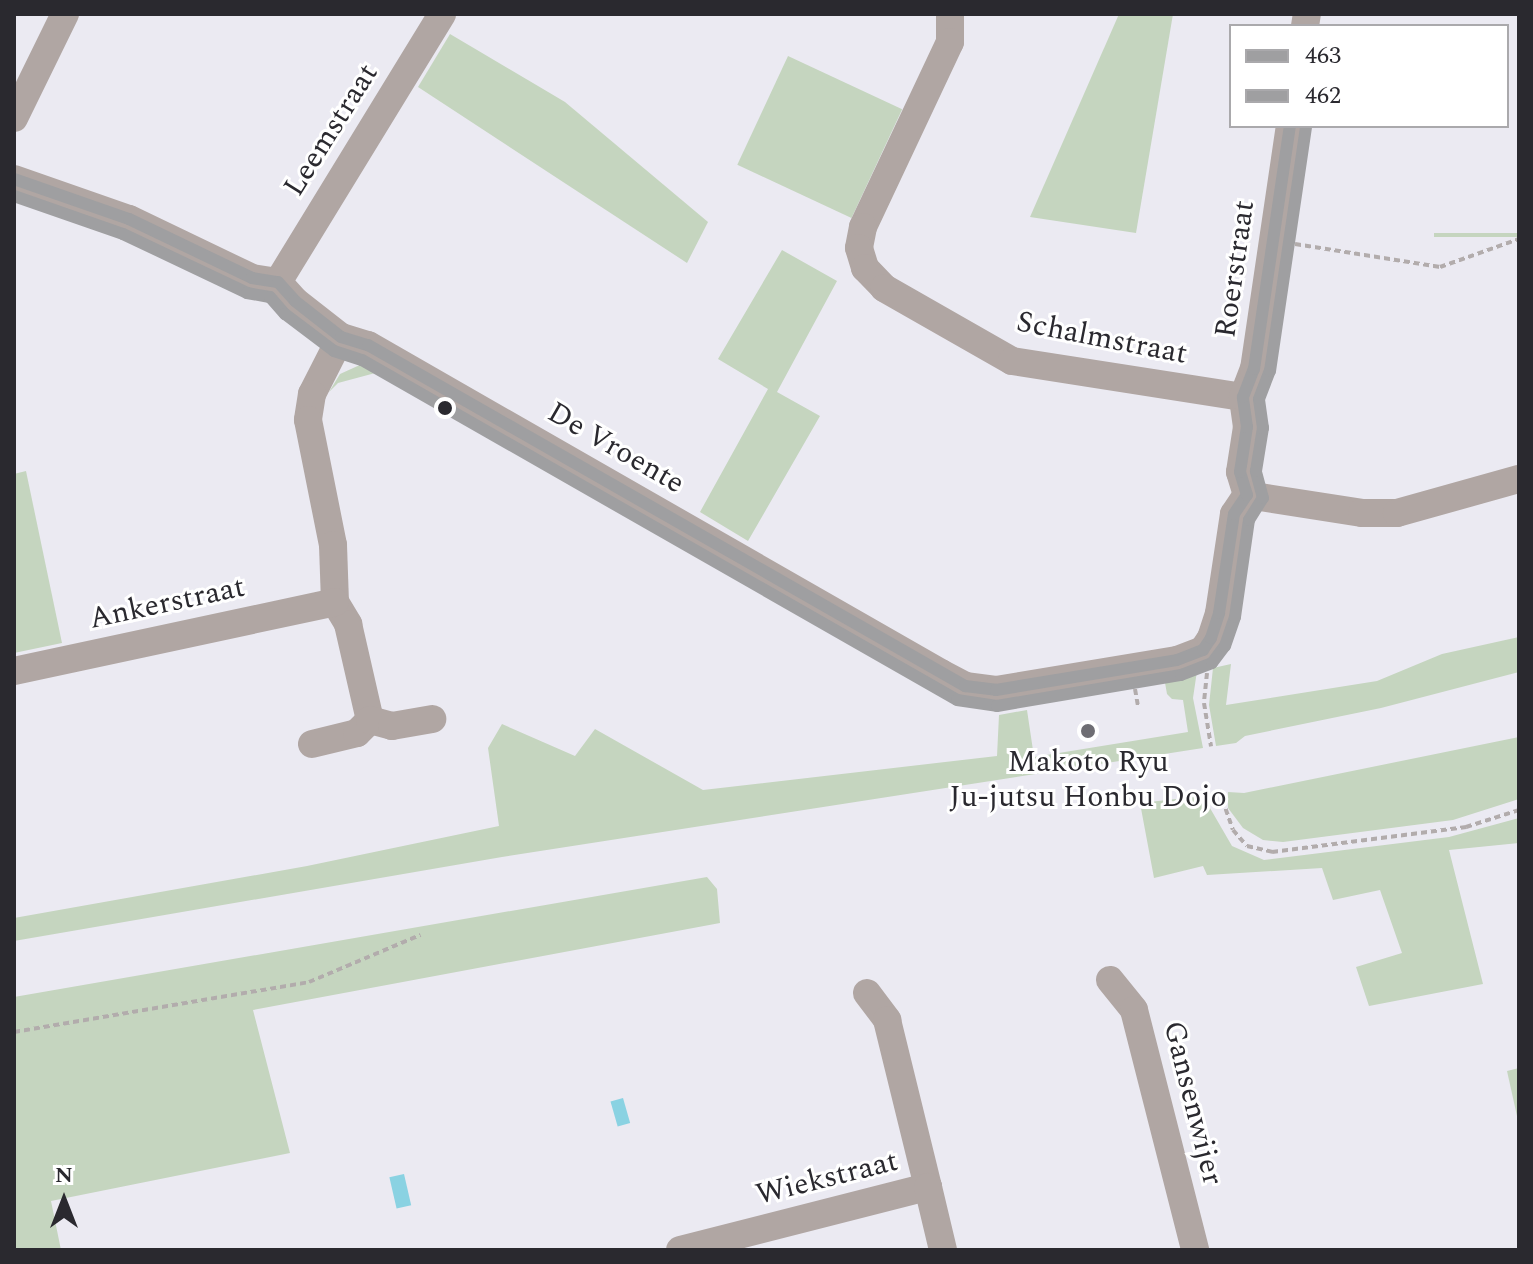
<!DOCTYPE html>
<style>
body{margin:0}
#map{position:relative;width:1533px;height:1264px;overflow:hidden;background:#ebeaf2;font-family:Spectral,serif}
div>[style]{position:absolute}
[style*='--x']{left:calc(var(--x)*1px);top:calc(var(--y)*1px);width:calc(var(--w)*1px);rotate:calc(var(--a)*1deg)}
.green>*{inset:0;background:#c5d5bf;transform-origin:0 0}
.water>*{inset:0;background:#8ad2e2;transform-origin:0 0}
.path>*{height:4px;margin-top:-2px;transform-origin:0;background:repeating-linear-gradient(90deg,#b2acac 0 6px,transparent 0 10px)}
.minor>*{height:28px;margin:-14px;padding:0 14px;transform-origin:14px;border-radius:14px;background:#b0a6a3}
.bus-1>*{height:12px;margin:-6px;padding:0 6px;transform-origin:6px;border-radius:6px;background:#9f9fa1}
.bus-2>*{height:12px;margin:-6px;padding:0 6px;transform-origin:6px;border-radius:6px;background:#9f9fa1}
.dots>*{width:22px;height:22px;translate:-50% -50%;box-sizing:border-box;border:4px solid #fff;border-radius:50%}
span{translate:-50% -50%;white-space:nowrap;text-align:center;line-height:1.15;-webkit-text-stroke:6px #fff;paint-order:stroke}
.street-label{font-size:30px;color:#2a292f}
.poi-label{font-size:30px;color:#2a292f}
.frame{position:absolute;inset:0;border:16px solid #2a292f;pointer-events:none}
.legend{position:absolute;left:1229px;top:24px;width:280px;height:104px;box-sizing:border-box;background:#fff;border:2px solid #aaa9ac;margin:0;padding:10px 14px;list-style:none;font-size:24px;color:#2a292f}
.legend li{display:flex;align-items:center;gap:16px;height:40px}
.legend b{width:40px;border:2px solid #aaa9ac}
.north{position:absolute;left:24px;top:1160px;width:80px;height:80px;-webkit-text-stroke:6px #fff;paint-order:stroke;rotate:0deg;font-size:22px;font-weight:700;line-height:32px;text-align:center;color:#2a292f}
.north::after{content:'';display:block;margin:auto;width:28px;height:36px;background:#2a292f;clip-path:polygon(50% 0,100% 100%,50% 72%,0 100%)}
</style>
<div id="map">
<div class="green">
<div style="clip-path:polygon(1119px 14px,1173px 14px,1136px 233px,1030px 217px)"></div>
<div style="clip-path:polygon(450px 34px,565px 102px,708px 222px,687px 263px,418px 87px)"></div>
<div style="left:788px;top:56px;width:126px;height:120px;rotate:25deg"></div>
<div style="left:1519px;top:233px;width:4px;height:85px;rotate:90deg"></div>
<div style="clip-path:polygon(782px 250px,837px 281px,777px 392px,820px 416px,748px 541px,700px 512px,768px 389px,718px 359px)"></div>
<div style="clip-path:polygon(362px 364px,378px 367px,410px 385px,408px 389px,379px 372px,338px 383px,329px 392px,340px 374px)"></div>
<div style="clip-path:polygon(26px 471px,62px 643px,14px 653px,14px 474px)"></div>
<div style="clip-path:polygon(1519px 637px,1519px 672px,1381px 708px,1245px 736px,1236px 743px,1216px 746px,1209px 705px,1213px 668px,1231px 664px,1226px 705px,1377px 681px,1442px 654px)"></div>
<div style="clip-path:polygon(1197px 671px,1193px 698px,1203px 748px,502px 857px,14px 941px,14px 918px,307px 866px,499px 826px,488px 748px,502px 724px,575px 756px,595px 729px,703px 790px,997px 756px,999px 715px,1027px 710px,1034px 757px,1188px 732px,1183px 700px,1172px 699px,1167px 694px,1164px 677px)"></div>
<div style="clip-path:polygon(1519px 737px,1519px 799px,1453px 820px,1283px 842px,1263px 840px,1243px 828px,1228px 808px,1228px 792px,1244px 793px)"></div>
<div style="clip-path:polygon(1203px 796px,1232px 846px,1264px 860px,1449px 837px,1519px 818px,1519px 843px,1449px 850px,1483px 984px,1369px 1006px,1356px 967px,1402px 953px,1380px 890px,1333px 900px,1322px 868px,1207px 875px,1203px 866px,1154px 878px,1140px 803px)"></div>
<div style="clip-path:polygon(707px 877px,717px 889px,720px 923px,253px 1010px,290px 1153px,51px 1201px,61px 1250px,14px 1250px,14px 997px)"></div>
<div style="clip-path:polygon(1519px 1068px,1519px 1116px,1517px 1116px,1507px 1071px)"></div>
</div>
<div class="water">
<div style="left:623px;top:1098px;width:26px;height:13px;rotate:74deg"></div>
<div style="left:404px;top:1174px;width:32px;height:15px;rotate:77deg"></div>
</div>
<div class="path">
<div style="--x:1295;--y:244;--w:147;--a:9"></div>
<div style="--x:1440;--y:267;--w:84;--a:-19.5"></div>
<div style="--x:1207;--y:673;--w:30;--a:96"></div>
<div style="--x:1204;--y:703;--w:44;--a:80.8"></div>
<div style="--x:1135;--y:689;--w:17;--a:80"></div>
<div style="--x:1219;--y:790;--w:42;--a:70.7"></div>
<div style="--x:1233;--y:830;--w:21;--a:49"></div>
<div style="--x:1247;--y:846;--w:26;--a:13"></div>
<div style="--x:1272;--y:852;--w:196;--a:-7.3"></div>
<div style="--x:1466;--y:827;--w:56;--a:-17.8"></div>
<div style="--x:14;--y:1032;--w:299;--a:-9.6"></div>
<div style="--x:309;--y:982;--w:121;--a:-22.9"></div>
</div>
<div class="minor">
<div style="--x:950;--y:14;--w:28;--a:90"></div>
<div style="--x:950;--y:42;--w:204;--a:115.2"></div>
<div style="--x:863;--y:227;--w:21;--a:101"></div>
<div style="--x:859;--y:248;--w:21;--a:73"></div>
<div style="--x:865;--y:268;--w:28;--a:46"></div>
<div style="--x:884;--y:288;--w:147;--a:29.7"></div>
<div style="--x:1012;--y:361;--w:234;--a:8.9"></div>
<div style="--x:1305;--y:26;--w:12;--a:-81"></div>
<div style="--x:14;--y:118;--w:116;--a:-63.9"></div>
<div style="--x:14;--y:179;--w:122;--a:19.2"></div>
<div style="--x:129;--y:219;--w:136;--a:25.6"></div>
<div style="--x:252;--y:278;--w:26;--a:9"></div>
<div style="--x:278;--y:282;--w:25;--a:48"></div>
<div style="--x:295;--y:301;--w:58;--a:38"></div>
<div style="--x:341;--y:337;--w:28;--a:17"></div>
<div style="--x:368;--y:345;--w:660;--a:29.79"></div>
<div style="--x:941;--y:673;--w:27;--a:28"></div>
<div style="--x:965;--y:686;--w:31;--a:7"></div>
<div style="--x:996;--y:690;--w:183;--a:-9.4"></div>
<div style="--x:1177;--y:660;--w:28;--a:-21"></div>
<div style="--x:1203;--y:650;--w:14;--a:-56"></div>
<div style="--x:1211;--y:638;--w:26;--a:-72"></div>
<div style="--x:1219;--y:613;--w:100;--a:-81.4"></div>
<div style="--x:1234;--y:514;--w:23;--a:-56"></div>
<div style="--x:1247;--y:495;--w:24;--a:-107"></div>
<div style="--x:1240;--y:472;--w:46;--a:-81.2"></div>
<div style="--x:1247;--y:427;--w:30;--a:-98"></div>
<div style="--x:1243;--y:397;--w:30;--a:-69"></div>
<div style="--x:1254;--y:369;--w:246;--a:-81.6"></div>
<div style="--x:278;--y:282;--w:314;--a:-58.5"></div>
<div style="--x:341;--y:337;--w:64;--a:117"></div>
<div style="--x:312;--y:394;--w:26;--a:99"></div>
<div style="--x:308;--y:420;--w:127;--a:78.7"></div>
<div style="--x:333;--y:545;--w:57;--a:88"></div>
<div style="--x:335;--y:602;--w:26;--a:59"></div>
<div style="--x:348;--y:624;--w:98;--a:77.1"></div>
<div style="--x:1247;--y:495;--w:116;--a:8.9"></div>
<div style="--x:1362;--y:513;--w:35;--a:0"></div>
<div style="--x:1397;--y:513;--w:127;--a:-15.6"></div>
<div style="--x:14;--y:671;--w:328;--a:-12.1"></div>
<div style="--x:312;--y:744;--w:46;--a:-13.7"></div>
<div style="--x:357;--y:733;--w:18;--a:-45"></div>
<div style="--x:370;--y:720;--w:23;--a:15"></div>
<div style="--x:392;--y:726;--w:41;--a:-9.9"></div>
<div style="--x:1110;--y:980;--w:38;--a:51"></div>
<div style="--x:1134;--y:1010;--w:248;--a:75.7"></div>
<div style="--x:867;--y:993;--w:34;--a:53"></div>
<div style="--x:887;--y:1020;--w:172;--a:76.2"></div>
<div style="--x:680;--y:1250;--w:256;--a:-14.3"></div>
<div style="--x:928;--y:1187;--w:65;--a:76.6"></div>
</div>
<div class="bus-1">
<div style="--x:14;--y:179;--w:122;--a:19.2"></div>
<div style="--x:129;--y:219;--w:136;--a:25.6"></div>
<div style="--x:252;--y:278;--w:26;--a:9"></div>
<div style="--x:278;--y:282;--w:25;--a:48"></div>
<div style="--x:295;--y:301;--w:58;--a:38"></div>
<div style="--x:341;--y:337;--w:28;--a:17"></div>
<div style="--x:368;--y:345;--w:688;--a:29.73"></div>
<div style="--x:965;--y:686;--w:31;--a:7"></div>
<div style="--x:996;--y:690;--w:183;--a:-9.4"></div>
<div style="--x:1177;--y:660;--w:28;--a:-21"></div>
<div style="--x:1203;--y:650;--w:14;--a:-56"></div>
<div style="--x:1211;--y:638;--w:26;--a:-72"></div>
<div style="--x:1219;--y:613;--w:100;--a:-81.4"></div>
<div style="--x:1234;--y:514;--w:23;--a:-56"></div>
<div style="--x:1247;--y:495;--w:24;--a:-107"></div>
<div style="--x:1240;--y:472;--w:46;--a:-81.2"></div>
<div style="--x:1247;--y:427;--w:30;--a:-98"></div>
<div style="--x:1243;--y:397;--w:30;--a:-69"></div>
<div style="--x:1254;--y:369;--w:246;--a:-81.6"></div>
</div>
<div class="bus-2">
<div style="--x:14;--y:196;--w:115;--a:19.2"></div>
<div style="--x:123;--y:234;--w:137;--a:25.4"></div>
<div style="--x:247;--y:293;--w:23;--a:10"></div>
<div style="--x:270;--y:297;--w:23;--a:49"></div>
<div style="--x:285;--y:314;--w:61;--a:37.1"></div>
<div style="--x:334;--y:351;--w:29;--a:18"></div>
<div style="--x:362;--y:360;--w:685;--a:29.74"></div>
<div style="--x:957;--y:700;--w:40;--a:8.5"></div>
<div style="--x:997;--y:706;--w:187;--a:-9.6"></div>
<div style="--x:1181;--y:675;--w:33;--a:-21"></div>
<div style="--x:1212;--y:663;--w:21;--a:-53"></div>
<div style="--x:1225;--y:646;--w:31;--a:-71"></div>
<div style="--x:1235;--y:617;--w:98;--a:-81.8"></div>
<div style="--x:1249;--y:520;--w:26;--a:-58"></div>
<div style="--x:1263;--y:498;--w:28;--a:-105"></div>
<div style="--x:1256;--y:471;--w:44;--a:-80.8"></div>
<div style="--x:1263;--y:428;--w:29;--a:-98"></div>
<div style="--x:1259;--y:399;--w:30;--a:-69"></div>
<div style="--x:1270;--y:371;--w:246;--a:-81.6"></div>
</div>
<div class="dots">
<div style="left:445px;top:408px;background:#2a292f"></div>
<div style="left:1088px;top:731px;background:#6e6d73"></div>
</div>
<div class="street-label">
<span style="left:331px;top:130px;rotate:-58deg">Leemstraat</span>
<span style="left:1235px;top:269px;rotate:-82deg">Roerstraat</span>
<span style="left:1102px;top:338px;rotate:11deg">Schalmstraat</span>
<span style="left:616px;top:448px;rotate:30deg">De Vroente</span>
<span style="left:167px;top:603px;rotate:-12deg">Ankerstraat</span>
<span style="left:1193px;top:1103px;rotate:76deg">Gansenwijer</span>
<span style="left:827px;top:1178px;rotate:-14deg">Wiekstraat</span>
</div>
<div class="poi-label">
<span style="left:1088px;top:779px">Makoto Ryu<br>Ju-jutsu Honbu Dojo</span>
</div>
<div class="frame"></div>
<ul class="legend">
<li><b style="height:10px;background:#9f9fa1"></b>463</li>
<li><b style="height:10px;background:#9f9fa1"></b>462</li>
</ul>
<div class="north">N</div>
</div>
